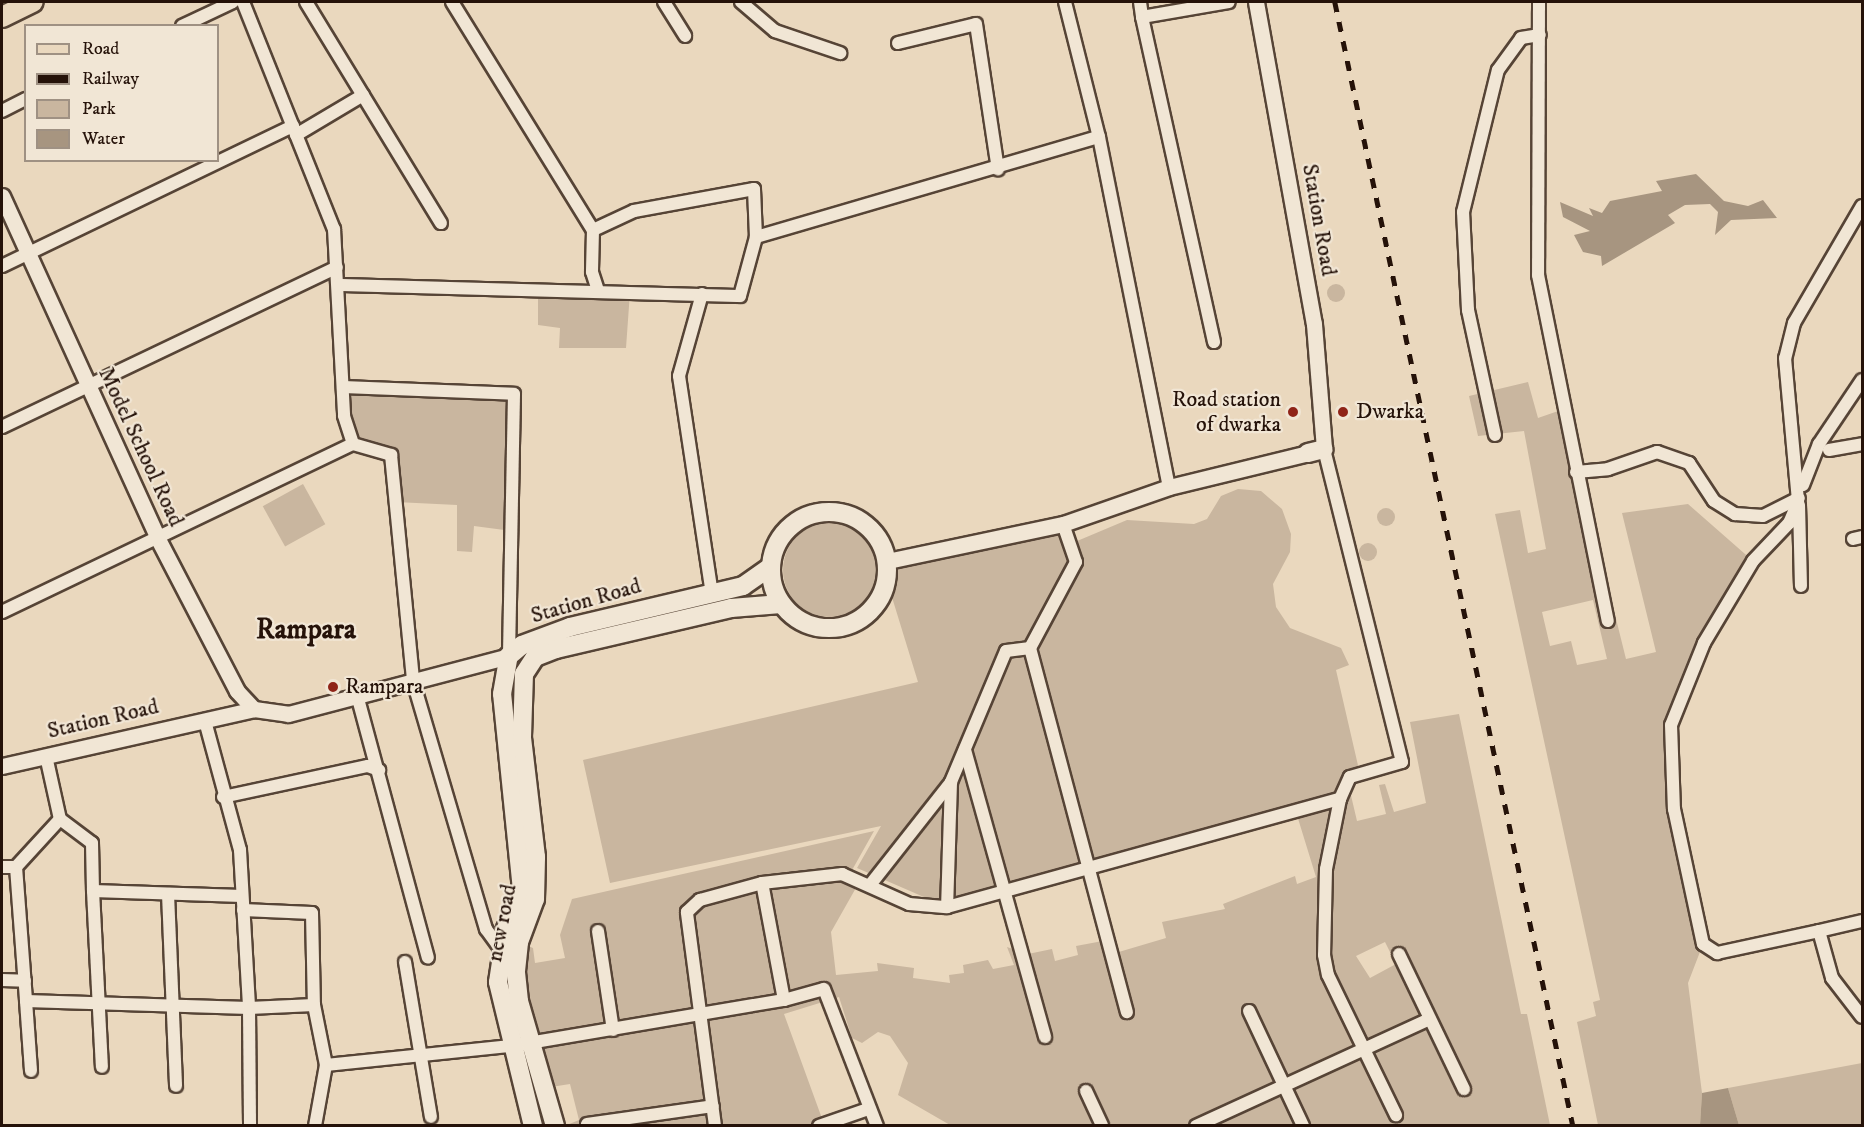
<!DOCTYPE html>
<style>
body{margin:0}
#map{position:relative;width:1864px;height:1127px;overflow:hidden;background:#ead8be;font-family:"IM FELL DW Pica",serif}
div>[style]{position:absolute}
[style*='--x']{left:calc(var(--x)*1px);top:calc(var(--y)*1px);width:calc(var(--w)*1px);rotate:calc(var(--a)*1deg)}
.green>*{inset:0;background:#c9b69f;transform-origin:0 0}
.round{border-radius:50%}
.water>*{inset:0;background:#a79580}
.roads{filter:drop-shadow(2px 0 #564436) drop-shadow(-2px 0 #564436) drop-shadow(0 2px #564436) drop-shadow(0 -2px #564436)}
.minor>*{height:12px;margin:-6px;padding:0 6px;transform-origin:6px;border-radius:6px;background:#f1e6d5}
.tertiary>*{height:15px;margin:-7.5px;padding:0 7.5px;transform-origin:7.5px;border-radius:7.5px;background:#f1e6d5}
.secondary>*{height:18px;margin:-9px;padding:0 9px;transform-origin:9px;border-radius:9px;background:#f1e6d5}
.secondary>.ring{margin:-9px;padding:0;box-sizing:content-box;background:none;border:18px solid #f1e6d5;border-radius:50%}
.primary>*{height:20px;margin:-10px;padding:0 10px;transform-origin:10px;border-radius:10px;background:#ead8be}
.rail>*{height:4.5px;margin-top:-2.25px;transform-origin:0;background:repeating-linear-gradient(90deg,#251209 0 10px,transparent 0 20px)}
.dots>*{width:16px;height:16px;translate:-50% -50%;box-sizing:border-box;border:3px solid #f1e6d5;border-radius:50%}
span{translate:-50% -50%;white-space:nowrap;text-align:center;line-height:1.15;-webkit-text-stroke:4.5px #f1e6d5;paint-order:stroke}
.street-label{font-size:22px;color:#251209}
.poi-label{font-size:22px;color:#251209}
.right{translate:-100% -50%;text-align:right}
.left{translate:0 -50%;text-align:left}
.district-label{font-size:28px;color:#251209;font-weight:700}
.frame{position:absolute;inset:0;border:3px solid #251209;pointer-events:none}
.legend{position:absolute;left:24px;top:24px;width:195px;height:138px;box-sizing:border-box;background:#f1e6d5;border:2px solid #9f9183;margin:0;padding:8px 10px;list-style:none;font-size:18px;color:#251209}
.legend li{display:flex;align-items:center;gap:12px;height:30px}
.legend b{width:30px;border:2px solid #9f9183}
</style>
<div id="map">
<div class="green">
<div class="round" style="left:1327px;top:284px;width:18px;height:18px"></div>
<div style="clip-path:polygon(538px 289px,630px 292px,626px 348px,559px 348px,560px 328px,538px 325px)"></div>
<div style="clip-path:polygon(evenodd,1528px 382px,1538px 418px,1564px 409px,1626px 659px,1656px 652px,1622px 513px,1688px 504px,1753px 561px,1704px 643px,1671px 725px,1674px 809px,1703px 944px,1688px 983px,1702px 1093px,1700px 1125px,1598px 1125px,1577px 1022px,1596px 1016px,1593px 1002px,1600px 1000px,1495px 514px,1520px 510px,1528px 553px,1546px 549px,1524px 431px,1478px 436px,1469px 396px,1528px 382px,1593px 600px,1607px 659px,1577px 665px,1571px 641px,1550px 646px,1542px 612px,1593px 600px)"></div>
<div style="clip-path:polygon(343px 387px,514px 394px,511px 531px,474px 526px,472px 552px,457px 551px,457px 505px,396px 502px,391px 455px,353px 444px)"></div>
<div style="left:303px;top:484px;width:46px;height:46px;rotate:61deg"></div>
<div style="clip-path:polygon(evenodd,1238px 489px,1261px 491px,1282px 509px,1291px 534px,1290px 552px,1273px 584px,1276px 607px,1290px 628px,1341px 648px,1349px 665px,1336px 670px,1360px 774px,1349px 787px,1357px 821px,1386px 814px,1379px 785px,1385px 784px,1394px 812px,1426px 803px,1410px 722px,1459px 714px,1521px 1014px,1527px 1014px,1550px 1125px,950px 1125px,898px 1095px,908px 1063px,890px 1036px,878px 1032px,862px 1043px,852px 1038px,839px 997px,784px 1014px,824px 1124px,567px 1125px,579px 1120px,570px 1084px,551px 1087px,531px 1032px,519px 942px,533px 948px,535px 963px,565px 958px,560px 935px,572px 899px,874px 831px,851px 872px,861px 879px,831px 932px,836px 975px,878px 971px,877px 963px,914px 968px,913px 978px,950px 983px,949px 975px,964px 973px,963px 965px,988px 960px,993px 969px,1014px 965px,1007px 947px,1028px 954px,1052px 949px,1055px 961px,1078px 955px,1076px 946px,1108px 940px,1112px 954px,1166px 938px,1162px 922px,1225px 909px,1223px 904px,1295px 876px,1297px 884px,1316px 877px,1296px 812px,947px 907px,857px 868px,881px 826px,610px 883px,583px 760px,918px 682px,887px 581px,887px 561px,1063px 524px,1070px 544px,1127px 520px,1194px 524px,1207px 519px,1221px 496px,1238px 489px,1385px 942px,1396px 964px,1370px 978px,1356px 956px,1385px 942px)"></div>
<div class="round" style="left:1377px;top:508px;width:18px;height:18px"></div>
<div class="round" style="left:783px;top:523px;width:94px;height:94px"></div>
<div class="round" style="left:1359px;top:543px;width:18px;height:18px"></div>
<div style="clip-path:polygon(1862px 1063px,1862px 1125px,1739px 1125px,1728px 1088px)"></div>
</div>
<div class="water">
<div style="clip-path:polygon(1696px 174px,1724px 201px,1748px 206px,1763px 200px,1777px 218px,1731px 220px,1715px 235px,1718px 212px,1710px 204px,1685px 205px,1668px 215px,1675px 223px,1602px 266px,1601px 256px,1583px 252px,1574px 235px,1590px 231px,1563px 217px,1560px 202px,1593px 216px,1589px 208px,1602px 213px,1610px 201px,1662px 191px,1656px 181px)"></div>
<div style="clip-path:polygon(1728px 1088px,1739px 1125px,1700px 1125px,1702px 1093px)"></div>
</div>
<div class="roads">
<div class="minor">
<div style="--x:243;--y:2;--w:245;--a:68.2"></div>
<div style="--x:334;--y:229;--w:187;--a:86.9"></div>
<div style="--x:344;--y:416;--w:29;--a:72"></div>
<div style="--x:353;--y:444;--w:40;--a:16"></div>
<div style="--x:391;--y:455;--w:227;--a:84.4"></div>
<div style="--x:413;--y:681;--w:259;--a:73.6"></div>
<div style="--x:486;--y:929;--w:31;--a:54"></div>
<div style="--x:306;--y:2;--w:259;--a:58.6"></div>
<div style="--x:452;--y:2;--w:268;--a:58.3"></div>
<div style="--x:664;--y:2;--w:40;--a:58"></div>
<div style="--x:741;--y:2;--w:45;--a:40.5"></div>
<div style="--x:775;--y:31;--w:69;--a:18.7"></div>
<div style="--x:1065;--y:2;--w:139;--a:75.9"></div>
<div style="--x:1140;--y:2;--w:15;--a:82"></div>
<div style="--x:1142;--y:17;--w:88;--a:-9.8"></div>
<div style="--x:1539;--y:2;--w:273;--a:90.2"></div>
<div style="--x:1538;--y:275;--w:353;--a:78.6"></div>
<div style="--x:1142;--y:17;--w:333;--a:77.5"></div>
<div style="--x:182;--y:26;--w:56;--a:-25.2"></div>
<div style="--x:898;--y:43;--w:80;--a:-13.7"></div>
<div style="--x:976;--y:24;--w:147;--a:81.4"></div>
<div style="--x:2;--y:111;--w:27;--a:-27"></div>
<div style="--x:296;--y:135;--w:78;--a:-30.8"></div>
<div style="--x:1862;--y:206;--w:135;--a:120.2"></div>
<div style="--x:1794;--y:323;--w:36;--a:104"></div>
<div style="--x:1785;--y:358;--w:145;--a:84.8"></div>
<div style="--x:1798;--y:502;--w:23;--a:113"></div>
<div style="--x:1789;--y:523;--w:52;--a:133.5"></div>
<div style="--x:1753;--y:561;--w:96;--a:120.9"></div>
<div style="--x:1704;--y:643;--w:88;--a:111.9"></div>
<div style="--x:1671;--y:725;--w:84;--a:88"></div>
<div style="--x:1674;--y:809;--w:138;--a:77.9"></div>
<div style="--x:1703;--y:944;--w:17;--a:33"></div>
<div style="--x:1717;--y:953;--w:104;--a:-12.2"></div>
<div style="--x:1819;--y:931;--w:49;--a:74.5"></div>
<div style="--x:1832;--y:978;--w:49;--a:52.4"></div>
<div style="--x:756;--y:237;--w:357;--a:-16.3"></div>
<div style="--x:1099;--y:137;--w:357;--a:78.7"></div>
<div style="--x:2;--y:266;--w:323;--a:-25.7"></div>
<div style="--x:339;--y:285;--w:401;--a:1.6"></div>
<div style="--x:740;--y:296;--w:61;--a:-74.8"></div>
<div style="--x:756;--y:237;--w:48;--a:-92.4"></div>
<div style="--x:754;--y:189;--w:122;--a:169.6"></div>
<div style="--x:634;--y:211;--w:45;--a:155.1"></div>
<div style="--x:593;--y:230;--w:42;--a:91.4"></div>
<div style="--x:592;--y:272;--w:19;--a:72"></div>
<div style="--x:702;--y:294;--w:85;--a:105.7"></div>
<div style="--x:679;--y:376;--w:220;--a:81.4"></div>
<div style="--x:343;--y:387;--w:171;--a:2.3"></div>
<div style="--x:514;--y:394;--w:262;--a:91.1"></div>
<div style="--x:2;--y:427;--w:371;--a:-25.5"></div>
<div style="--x:1495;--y:435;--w:128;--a:-102.2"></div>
<div style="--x:1468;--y:310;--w:98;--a:-92.9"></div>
<div style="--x:1463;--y:212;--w:146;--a:-76.2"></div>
<div style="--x:1498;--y:70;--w:39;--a:-54"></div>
<div style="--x:1521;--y:38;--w:19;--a:-9"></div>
<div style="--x:1829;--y:450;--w:34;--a:-10"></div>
<div style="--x:1576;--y:472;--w:32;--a:-5"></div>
<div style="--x:1608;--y:469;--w:52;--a:-19.1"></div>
<div style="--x:1657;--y:452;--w:34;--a:19"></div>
<div style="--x:1689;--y:463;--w:45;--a:56.7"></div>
<div style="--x:1714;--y:501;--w:25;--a:32"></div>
<div style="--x:1735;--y:514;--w:28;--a:4"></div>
<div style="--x:1763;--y:516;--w:40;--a:-26.6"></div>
<div style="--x:1803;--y:485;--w:44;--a:-68.7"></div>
<div style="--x:1819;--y:444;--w:77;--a:-56.1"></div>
<div style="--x:1799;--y:505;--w:81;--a:88.6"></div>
<div style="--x:1063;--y:524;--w:40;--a:71.1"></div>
<div style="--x:1076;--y:562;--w:98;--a:118.1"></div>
<div style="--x:1030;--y:648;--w:377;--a:75.1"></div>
<div style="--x:1853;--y:539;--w:9;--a:-13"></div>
<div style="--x:2;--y:612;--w:389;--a:-25.6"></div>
<div style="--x:1030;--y:648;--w:24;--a:173"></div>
<div style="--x:1006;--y:651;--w:142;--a:112.8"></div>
<div style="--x:951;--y:782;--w:125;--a:91.8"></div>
<div style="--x:947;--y:907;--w:408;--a:-15.4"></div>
<div style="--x:1340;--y:799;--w:24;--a:-66"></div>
<div style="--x:1350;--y:777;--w:54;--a:-16.1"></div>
<div style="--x:1402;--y:762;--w:323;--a:-104"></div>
<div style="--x:357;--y:695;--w:272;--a:74.9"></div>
<div style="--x:205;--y:721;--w:134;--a:74.8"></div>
<div style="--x:240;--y:850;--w:158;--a:86.7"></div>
<div style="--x:249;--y:1008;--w:65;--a:-2.6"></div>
<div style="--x:314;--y:1005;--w:61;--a:78.7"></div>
<div style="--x:326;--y:1065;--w:186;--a:-5.9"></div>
<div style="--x:511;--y:1046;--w:277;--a:-9.6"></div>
<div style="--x:784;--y:1000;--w:119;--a:-100.6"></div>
<div style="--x:965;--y:750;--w:298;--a:74.4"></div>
<div style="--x:46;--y:756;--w:65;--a:77.5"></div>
<div style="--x:60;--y:819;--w:40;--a:37"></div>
<div style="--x:92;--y:843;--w:48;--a:88.8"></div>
<div style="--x:93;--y:891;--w:149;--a:1.9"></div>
<div style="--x:223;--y:797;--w:148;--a:-12.1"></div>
<div style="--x:368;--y:766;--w:12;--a:20"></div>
<div style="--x:1340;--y:799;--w:71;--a:101.3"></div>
<div style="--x:1326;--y:869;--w:86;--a:91.3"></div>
<div style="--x:1324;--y:955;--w:20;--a:79"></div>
<div style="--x:1328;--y:975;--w:156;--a:64.1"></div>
<div style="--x:60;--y:819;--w:65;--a:132.5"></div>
<div style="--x:16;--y:867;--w:134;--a:85.7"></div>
<div style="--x:26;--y:1001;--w:223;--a:1.8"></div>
<div style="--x:249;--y:1008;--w:118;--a:89.5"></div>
<div style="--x:2;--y:867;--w:14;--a:0"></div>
<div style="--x:870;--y:885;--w:131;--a:-51.8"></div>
<div style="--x:93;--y:891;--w:176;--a:87.1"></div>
<div style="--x:168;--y:894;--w:192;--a:87.6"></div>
<div style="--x:243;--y:910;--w:69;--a:2.5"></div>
<div style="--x:312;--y:913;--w:92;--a:88.8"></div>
<div style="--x:598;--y:931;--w:100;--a:81.4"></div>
<div style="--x:1819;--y:931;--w:44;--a:-13.1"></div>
<div style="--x:1399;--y:954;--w:150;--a:64.3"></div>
<div style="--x:405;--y:962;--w:157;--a:80.5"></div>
<div style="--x:2;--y:980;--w:23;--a:2"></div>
<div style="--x:784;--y:1000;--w:41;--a:-15.4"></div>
<div style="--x:824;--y:989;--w:147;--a:68.9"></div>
<div style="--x:26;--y:1001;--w:70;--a:85.9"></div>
<div style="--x:1249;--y:1011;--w:127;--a:64.8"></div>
<div style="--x:1086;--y:1091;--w:38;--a:65"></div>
<div style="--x:587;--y:1124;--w:127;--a:-8.1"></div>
<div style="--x:315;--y:1126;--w:62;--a:-79.8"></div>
<div style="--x:715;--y:1126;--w:216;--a:-97.5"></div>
<div style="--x:687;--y:912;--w:18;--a:-43"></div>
<div style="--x:700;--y:900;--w:64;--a:-15.3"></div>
<div style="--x:762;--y:883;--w:81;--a:-6.4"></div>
<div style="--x:842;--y:874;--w:73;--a:24.1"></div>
<div style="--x:909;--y:904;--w:38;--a:5"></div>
<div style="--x:819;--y:1126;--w:52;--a:-19.1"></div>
<div style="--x:1196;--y:1126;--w:257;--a:-24.6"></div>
</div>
<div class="tertiary">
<div style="--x:1256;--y:2;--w:327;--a:79.8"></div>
<div style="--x:1314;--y:324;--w:125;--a:85.4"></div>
<div style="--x:2;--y:196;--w:377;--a:65.5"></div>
<div style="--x:158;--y:539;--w:171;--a:62.5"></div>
<div style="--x:237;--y:691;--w:25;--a:47"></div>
<div style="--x:887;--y:561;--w:180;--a:-11.9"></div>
<div style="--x:1063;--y:524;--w:112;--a:-19.2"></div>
<div style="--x:1169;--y:487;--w:143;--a:-13.7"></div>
<div style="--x:2;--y:766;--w:258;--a:-12.7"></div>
<div style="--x:254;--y:709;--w:34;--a:8"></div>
<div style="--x:288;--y:714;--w:228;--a:-14.7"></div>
</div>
<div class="secondary">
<div style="--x:1308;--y:453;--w:16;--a:-14"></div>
<div class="ring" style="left:771px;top:512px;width:98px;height:98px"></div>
<div style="--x:533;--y:1126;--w:148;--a:-103.7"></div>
<div style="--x:498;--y:982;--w:54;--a:-81.4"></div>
<div style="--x:506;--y:929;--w:42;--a:-67.7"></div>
<div style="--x:522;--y:890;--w:197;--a:-95.8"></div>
<div style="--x:502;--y:694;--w:39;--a:-80"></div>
<div style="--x:509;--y:656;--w:17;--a:-40"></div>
<div style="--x:522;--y:645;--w:51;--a:-20.6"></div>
<div style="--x:570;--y:627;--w:178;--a:-13.3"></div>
<div style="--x:743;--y:586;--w:33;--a:-35"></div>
<div style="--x:555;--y:1126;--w:130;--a:-106.1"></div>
<div style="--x:519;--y:1001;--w:30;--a:-96"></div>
<div style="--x:516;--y:971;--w:29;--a:-84"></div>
<div style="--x:519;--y:942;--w:46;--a:-69.6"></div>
<div style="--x:535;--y:899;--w:42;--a:-88.6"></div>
<div style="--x:536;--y:857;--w:121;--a:-96.7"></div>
<div style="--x:522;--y:737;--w:63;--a:-88.2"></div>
<div style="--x:524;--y:674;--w:20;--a:-57"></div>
<div style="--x:535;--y:657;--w:22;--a:-21"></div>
<div style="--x:556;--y:649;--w:180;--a:-13.2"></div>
<div style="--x:731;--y:608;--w:50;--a:-4.6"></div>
</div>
<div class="primary">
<div style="--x:2;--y:17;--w:34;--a:-26"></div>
</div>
</div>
<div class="rail">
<div style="--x:1335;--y:2;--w:1149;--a:78.04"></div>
</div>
<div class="dots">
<div style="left:1293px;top:412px;background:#8f2418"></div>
<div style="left:1343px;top:412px;background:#8f2418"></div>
<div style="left:333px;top:687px;background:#8f2418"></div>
</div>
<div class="street-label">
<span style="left:1319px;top:220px;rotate:80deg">Station Road</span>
<span style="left:141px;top:447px;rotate:65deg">Model School Road</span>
<span style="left:586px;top:601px;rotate:-16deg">Station Road</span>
<span style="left:103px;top:719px;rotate:-13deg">Station Road</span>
<span style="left:502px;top:923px;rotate:-79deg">new road</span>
</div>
<div class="poi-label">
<span class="right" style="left:1281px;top:412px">Road station<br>of dwarka</span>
<span class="left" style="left:1356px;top:412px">Dwarka</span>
<span class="left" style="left:345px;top:687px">Rampara</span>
</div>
<div class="district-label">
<span style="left:306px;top:630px">Rampara</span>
</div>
<div class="frame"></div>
<ul class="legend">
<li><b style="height:8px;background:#ead8be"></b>Road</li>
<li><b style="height:8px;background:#251209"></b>Railway</li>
<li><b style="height:16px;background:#c9b69f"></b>Park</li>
<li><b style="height:16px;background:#a79580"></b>Water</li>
</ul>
</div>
